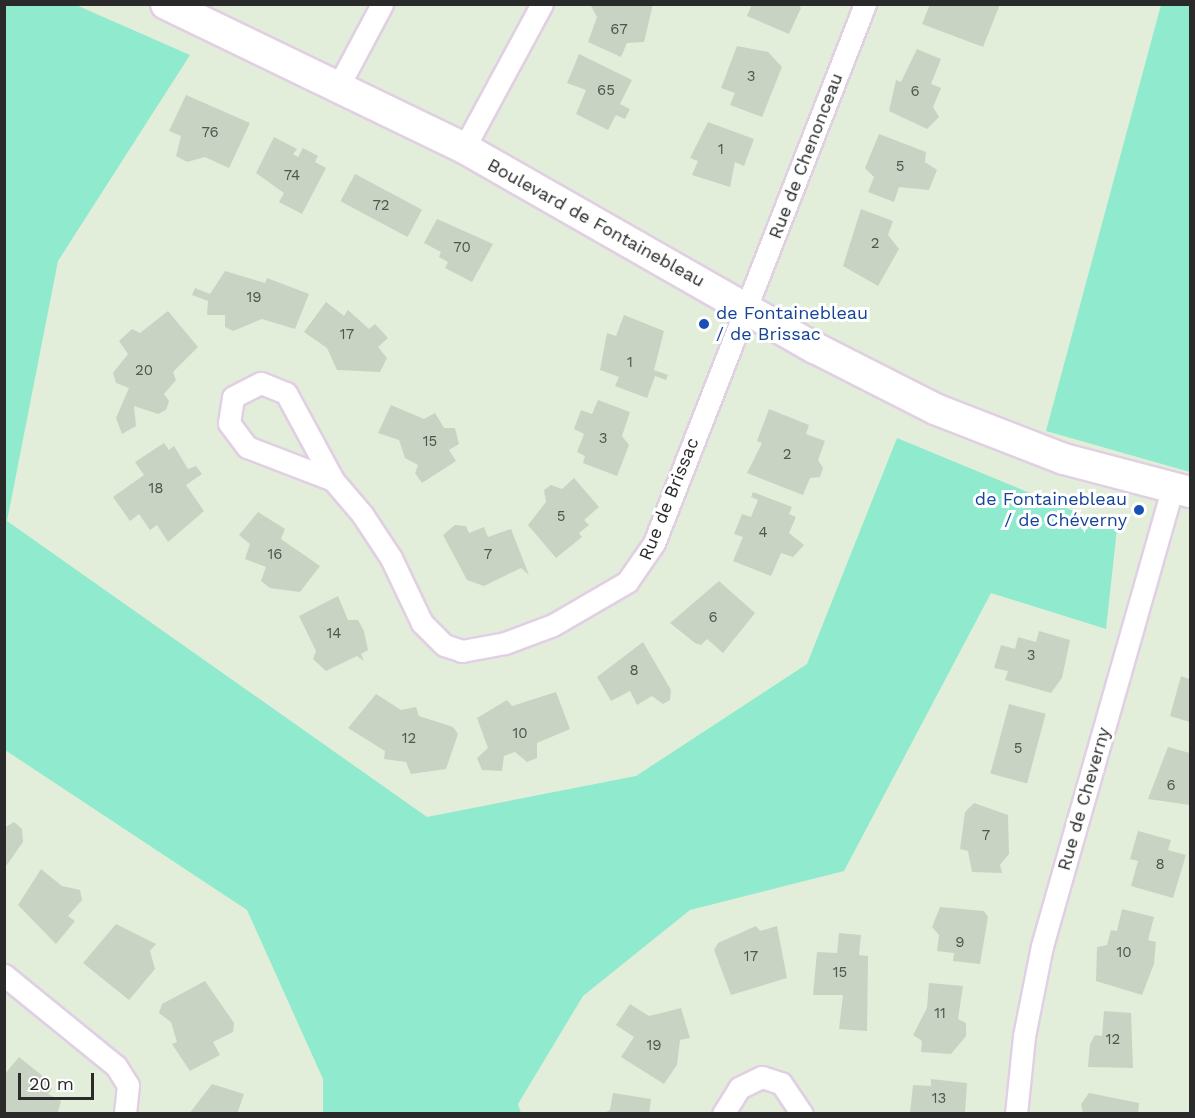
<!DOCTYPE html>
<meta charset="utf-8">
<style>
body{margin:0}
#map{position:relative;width:1195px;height:1118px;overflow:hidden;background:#e2eeda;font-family:"Work Sans",sans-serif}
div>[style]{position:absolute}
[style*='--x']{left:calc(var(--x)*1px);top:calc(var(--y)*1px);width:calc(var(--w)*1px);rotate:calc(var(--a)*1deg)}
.green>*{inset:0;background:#90eace}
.building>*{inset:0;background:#c8d3c3;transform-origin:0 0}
.roads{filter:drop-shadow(2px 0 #e1cfe4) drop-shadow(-2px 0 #e1cfe4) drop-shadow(0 2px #e1cfe4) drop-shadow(0 -2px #e1cfe4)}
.street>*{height:21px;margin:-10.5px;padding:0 10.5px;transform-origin:10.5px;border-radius:10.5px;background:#fff}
.secondary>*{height:30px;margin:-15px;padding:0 15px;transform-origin:15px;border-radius:15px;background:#fff}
.dots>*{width:16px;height:16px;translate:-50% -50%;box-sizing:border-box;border:3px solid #fff;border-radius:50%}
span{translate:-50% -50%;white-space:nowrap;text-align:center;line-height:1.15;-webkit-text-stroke:6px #fff;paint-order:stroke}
.number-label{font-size:15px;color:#525450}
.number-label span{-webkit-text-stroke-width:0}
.street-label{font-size:18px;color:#2a2a2a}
.transit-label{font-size:18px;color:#164399}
.left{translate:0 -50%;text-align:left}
.right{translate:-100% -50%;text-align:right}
.frame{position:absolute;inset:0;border:6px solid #2a2a2a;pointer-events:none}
.scale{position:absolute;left:18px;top:1073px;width:76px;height:27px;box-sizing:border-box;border:3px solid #2a2a2a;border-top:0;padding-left:8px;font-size:18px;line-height:21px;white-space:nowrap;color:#2a2a2a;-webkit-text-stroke:4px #fff;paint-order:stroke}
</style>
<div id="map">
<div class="green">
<div style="clip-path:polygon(4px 5px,76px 5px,190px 55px,58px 261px,7px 521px,427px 817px,636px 776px,807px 664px,897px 438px,1117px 529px,1106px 629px,991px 593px,844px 871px,690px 910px,583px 996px,518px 1104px,521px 1113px,323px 1113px,323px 1079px,247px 910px,5px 750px)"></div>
<div style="clip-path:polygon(1161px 5px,1190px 5px,1190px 472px,1046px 431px)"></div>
</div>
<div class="building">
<div style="clip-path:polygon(590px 4px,653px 4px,644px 42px,627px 43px,621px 57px,588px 42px,597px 17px)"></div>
<div style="clip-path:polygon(752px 4px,798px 4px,801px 8px,789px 34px,747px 16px)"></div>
<div style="clip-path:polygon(930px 4px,1000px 4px,983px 47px,922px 24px)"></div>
<div style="clip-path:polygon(737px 46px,768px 52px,782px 67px,762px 117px,730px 105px,735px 93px,721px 88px)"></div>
<div style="clip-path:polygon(917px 49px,941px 59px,931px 84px,941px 88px,933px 107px,939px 117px,927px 129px,889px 111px,896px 80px,901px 82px)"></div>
<div style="clip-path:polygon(579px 54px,632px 80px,620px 104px,630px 109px,625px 119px,616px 115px,608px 130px,576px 114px,586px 90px,567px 83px)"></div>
<div style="clip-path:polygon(186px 95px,250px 123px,229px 168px,205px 157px,187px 162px,176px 156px,181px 136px,169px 131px)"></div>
<div style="clip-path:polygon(708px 122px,754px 139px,744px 166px,735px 162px,730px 187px,692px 175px,698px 161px,690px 158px)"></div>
<div style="clip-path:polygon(879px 134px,926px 152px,925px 162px,937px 170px,929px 190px,899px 187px,894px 202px,868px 192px,874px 177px,865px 168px)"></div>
<div style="clip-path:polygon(274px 137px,297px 149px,293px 154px,298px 157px,303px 148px,318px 156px,315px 162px,326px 168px,302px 214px,279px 202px,284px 193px,256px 173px)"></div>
<div style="left:355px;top:174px;width:76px;height:31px;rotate:28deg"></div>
<div style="clip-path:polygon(861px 209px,893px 221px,888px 235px,899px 249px,878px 286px,843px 266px)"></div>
<div style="clip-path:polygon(437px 219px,493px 244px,472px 282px,445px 268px,448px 262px,439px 257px,441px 252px,424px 243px)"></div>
<div style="clip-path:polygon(225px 271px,265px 283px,267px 278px,309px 294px,295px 329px,262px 319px,233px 331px,225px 327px,225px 315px,207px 315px,208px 301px,192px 295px,195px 288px,210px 294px)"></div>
<div style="clip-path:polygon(326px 302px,344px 316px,348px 310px,369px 329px,375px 324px,388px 338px,378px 347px,387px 358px,380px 372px,337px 370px,327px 348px,304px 332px)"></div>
<div style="clip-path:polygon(168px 311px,198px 347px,173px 372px,176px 380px,164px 394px,169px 401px,166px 410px,158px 414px,134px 406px,136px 426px,122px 434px,116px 418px,129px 388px,116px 383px,113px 373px,128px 354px,119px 341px,132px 329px,140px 333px)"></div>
<div style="clip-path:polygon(624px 315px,664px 331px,654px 370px,668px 375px,666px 380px,655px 376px,647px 398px,615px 386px,619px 377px,600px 370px,607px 333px,616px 336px)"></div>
<div style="clip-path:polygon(598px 400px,630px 412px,622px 436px,629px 445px,617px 476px,583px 463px,585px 456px,577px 452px,584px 434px,574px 429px,581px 410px,592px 414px)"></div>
<div style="clip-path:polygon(391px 405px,424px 419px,435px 413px,444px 428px,455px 428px,459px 444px,449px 450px,456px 461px,422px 483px,415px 473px,418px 465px,405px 458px,399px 440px,378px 433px)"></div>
<div style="clip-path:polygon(769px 409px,809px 425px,806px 434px,825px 441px,818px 460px,823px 468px,820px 477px,810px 478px,803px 495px,747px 473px,762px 443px,757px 441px)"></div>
<div style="clip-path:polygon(164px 443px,169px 450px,174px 446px,188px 469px,196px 466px,202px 474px,186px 485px,204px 511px,168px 542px,157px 525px,150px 530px,139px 514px,130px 521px,113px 497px,144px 475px,135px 462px)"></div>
<div style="clip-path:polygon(574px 478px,599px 507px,584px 520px,589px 525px,579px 533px,582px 537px,556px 558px,528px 525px,546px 502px,544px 490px,551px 485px,562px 489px)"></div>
<div style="clip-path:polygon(753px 492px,792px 507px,789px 514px,796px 517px,789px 533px,804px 545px,793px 557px,781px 553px,771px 576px,733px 561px,743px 537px,734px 534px,742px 514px,751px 517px,758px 500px,751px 497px)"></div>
<div style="clip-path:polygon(258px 512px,285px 529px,281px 539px,320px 566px,300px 592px,270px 588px,261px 581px,266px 567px,245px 559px,250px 544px,239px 535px)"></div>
<div style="clip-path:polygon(455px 525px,466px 526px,469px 533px,484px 527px,488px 537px,511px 529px,529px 575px,521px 568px,484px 586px,467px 580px,443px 535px)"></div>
<div style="clip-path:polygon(719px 581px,755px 613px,723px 653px,707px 639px,701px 645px,695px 643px,670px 623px)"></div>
<div style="clip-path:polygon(338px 596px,348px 620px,358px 620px,364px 631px,368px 650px,361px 654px,364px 661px,357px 656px,326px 671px,313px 659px,316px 651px,299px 616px)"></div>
<div style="clip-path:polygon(1039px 631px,1070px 640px,1062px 678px,1051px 693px,1005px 680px,1008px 671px,994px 668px,1001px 645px,1015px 649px,1018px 637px,1036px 642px)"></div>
<div style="clip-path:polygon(643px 642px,671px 690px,670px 700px,663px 704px,652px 696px,637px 705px,630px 691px,611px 701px,597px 677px)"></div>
<div style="clip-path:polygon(1190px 666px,1190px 722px,1170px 716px,1181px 676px,1189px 679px)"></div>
<div style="clip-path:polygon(556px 692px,570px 729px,537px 743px,537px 758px,527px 762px,515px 752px,504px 756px,502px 771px,482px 770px,477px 758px,488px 748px,477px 718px,507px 700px,512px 706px)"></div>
<div style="clip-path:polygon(376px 694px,401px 710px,416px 707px,419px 716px,453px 727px,458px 734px,446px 769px,411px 774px,406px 762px,384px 759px,385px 751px,348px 728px)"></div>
<div style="left:1009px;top:704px;width:38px;height:72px;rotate:15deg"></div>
<div style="clip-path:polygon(1168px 747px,1190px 753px,1190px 805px,1148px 799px)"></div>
<div style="clip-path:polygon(974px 803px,1008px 815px,1009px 854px,1000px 865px,1002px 873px,972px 872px,968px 851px,960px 849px,965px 812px)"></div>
<div style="clip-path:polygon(14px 822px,22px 829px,23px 842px,4px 869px,4px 828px)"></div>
<div style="clip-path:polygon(1138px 831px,1171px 840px,1168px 850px,1186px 855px,1173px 898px,1131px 886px,1138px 861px,1130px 859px)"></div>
<div style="clip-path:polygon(41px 869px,62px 886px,80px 890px,82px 900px,68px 916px,75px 921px,56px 944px,18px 905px)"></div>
<div style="clip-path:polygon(940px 907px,984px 911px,988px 917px,980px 964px,953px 961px,954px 953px,937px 951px,939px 935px,932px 927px)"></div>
<div style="clip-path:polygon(1122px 909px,1154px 917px,1148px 940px,1156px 942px,1154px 964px,1142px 995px,1096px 981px,1097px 947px,1107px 945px,1111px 930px,1117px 931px)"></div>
<div style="clip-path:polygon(116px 924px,156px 944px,150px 951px,155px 969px,129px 1000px,83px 963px)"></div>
<div style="clip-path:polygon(756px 926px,760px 931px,777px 926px,787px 978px,731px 995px,714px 950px,718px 943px)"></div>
<div style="clip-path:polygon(839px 933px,861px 935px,859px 955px,868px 956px,867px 1031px,839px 1029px,843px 995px,813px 995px,817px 952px,837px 953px)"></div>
<div style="clip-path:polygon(205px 981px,234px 1023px,233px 1032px,213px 1042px,220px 1055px,190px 1071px,172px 1044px,177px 1042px,171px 1022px,159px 1013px,162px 1004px)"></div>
<div style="clip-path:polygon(929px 983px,963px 986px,958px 1019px,966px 1023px,966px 1036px,951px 1054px,921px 1052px,922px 1041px,913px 1035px,927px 1008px)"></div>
<div style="clip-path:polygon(630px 1004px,649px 1016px,681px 1008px,690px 1038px,680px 1040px,677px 1065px,664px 1084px,621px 1057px,634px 1037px,616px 1025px)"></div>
<div style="clip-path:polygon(1104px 1011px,1131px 1013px,1133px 1068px,1088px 1067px,1090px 1044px,1095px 1035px,1102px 1036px)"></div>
<div style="clip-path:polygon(19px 1057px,45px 1078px,52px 1089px,48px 1094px,61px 1101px,58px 1112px,4px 1114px,4px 1075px)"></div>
<div style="clip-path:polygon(931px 1079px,967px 1083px,965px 1112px,910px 1113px,913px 1085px,931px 1086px)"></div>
<div style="clip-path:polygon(212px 1084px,244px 1094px,237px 1114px,189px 1114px)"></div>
<div style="clip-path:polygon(613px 1093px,651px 1099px,649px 1114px,602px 1114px,610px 1110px)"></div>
<div style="clip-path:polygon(1089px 1093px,1139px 1103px,1138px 1114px,1083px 1114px,1081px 1104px)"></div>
</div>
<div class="roads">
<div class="street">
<div style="--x:339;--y:85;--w:92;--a:-62"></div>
<div style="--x:464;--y:148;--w:164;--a:-61.6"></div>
<div style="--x:333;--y:480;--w:92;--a:-159"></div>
<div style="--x:247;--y:447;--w:30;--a:-127"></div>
<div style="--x:229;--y:423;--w:26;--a:-81"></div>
<div style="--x:233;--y:397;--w:31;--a:-27"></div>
<div style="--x:261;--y:383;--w:27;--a:22"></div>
<div style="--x:286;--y:393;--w:99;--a:61.6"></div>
<div style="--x:333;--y:480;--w:45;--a:49.5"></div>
<div style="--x:362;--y:514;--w:53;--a:56.6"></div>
<div style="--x:391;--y:558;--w:72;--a:64.5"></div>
<div style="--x:422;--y:623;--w:31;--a:45"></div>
<div style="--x:444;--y:645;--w:19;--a:18"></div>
<div style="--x:462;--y:651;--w:44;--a:-10.5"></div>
<div style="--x:505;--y:643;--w:51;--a:-20.6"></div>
<div style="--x:553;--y:625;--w:86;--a:-30.2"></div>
<div style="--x:627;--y:582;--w:47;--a:-55.3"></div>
<div style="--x:654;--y:543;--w:579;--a:-68.62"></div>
<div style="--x:4;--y:975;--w:144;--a:39.1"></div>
<div style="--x:116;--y:1066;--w:22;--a:58"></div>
<div style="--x:128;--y:1085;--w:29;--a:96"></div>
<div style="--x:723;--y:1114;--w:31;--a:-58"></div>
<div style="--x:739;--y:1088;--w:25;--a:-26"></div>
<div style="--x:762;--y:1077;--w:20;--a:18"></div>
<div style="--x:781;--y:1083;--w:37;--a:56"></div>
<div style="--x:1016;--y:1114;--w:78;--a:-84.1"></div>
<div style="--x:1024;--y:1036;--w:92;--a:-78.7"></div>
<div style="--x:1042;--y:946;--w:475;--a:-74.1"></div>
</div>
<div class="secondary">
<div style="--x:166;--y:4;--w:331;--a:25.8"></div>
<div style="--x:464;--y:148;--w:404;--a:29.7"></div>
<div style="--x:815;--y:348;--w:135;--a:26.9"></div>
<div style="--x:935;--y:409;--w:138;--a:21.2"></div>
<div style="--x:1064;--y:459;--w:130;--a:14.7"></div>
</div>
</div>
<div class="dots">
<div style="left:704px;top:324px;background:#1a4fb4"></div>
<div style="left:1139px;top:510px;background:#1a4fb4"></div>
</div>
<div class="number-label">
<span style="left:619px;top:30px">67</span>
<span style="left:751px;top:77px">3</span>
<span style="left:606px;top:91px">65</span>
<span style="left:915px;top:92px">6</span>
<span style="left:210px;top:133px">76</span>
<span style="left:721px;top:150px">1</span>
<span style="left:900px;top:167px">5</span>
<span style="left:292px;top:176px">74</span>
<span style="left:381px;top:206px">72</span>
<span style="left:875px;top:244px">2</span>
<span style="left:462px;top:248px">70</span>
<span style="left:254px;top:298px">19</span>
<span style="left:347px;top:335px">17</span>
<span style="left:630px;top:363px">1</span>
<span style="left:144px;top:371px">20</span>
<span style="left:603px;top:439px">3</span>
<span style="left:430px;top:442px">15</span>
<span style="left:787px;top:455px">2</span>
<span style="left:156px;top:489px">18</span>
<span style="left:561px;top:517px">5</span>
<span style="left:763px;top:533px">4</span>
<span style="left:275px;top:555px">16</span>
<span style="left:488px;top:555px">7</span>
<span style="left:713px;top:618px">6</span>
<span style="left:334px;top:634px">14</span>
<span style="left:1031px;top:656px">3</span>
<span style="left:634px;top:671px">8</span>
<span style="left:520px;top:734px">10</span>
<span style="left:409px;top:739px">12</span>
<span style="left:1018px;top:749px">5</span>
<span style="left:1171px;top:786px">6</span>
<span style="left:986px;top:836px">7</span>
<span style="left:1160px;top:865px">8</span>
<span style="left:960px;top:943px">9</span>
<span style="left:1124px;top:953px">10</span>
<span style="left:751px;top:957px">17</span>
<span style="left:840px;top:973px">15</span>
<span style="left:940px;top:1014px">11</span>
<span style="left:1113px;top:1040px">12</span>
<span style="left:654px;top:1046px">19</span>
<span style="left:939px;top:1099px">13</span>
</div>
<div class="street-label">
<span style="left:806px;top:156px;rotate:-69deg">Rue de Chenonceau</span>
<span style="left:596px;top:223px;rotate:29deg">Boulevard de Fontainebleau</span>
<span style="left:669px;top:499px;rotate:-68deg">Rue de Brissac</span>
<span style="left:1084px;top:799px;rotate:-74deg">Rue de Cheverny</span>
</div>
<div class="transit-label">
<span class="left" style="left:716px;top:324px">de Fontainebleau<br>/ de Brissac</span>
<span class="right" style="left:1127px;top:510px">de Fontainebleau<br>/ de Chéverny</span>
</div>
<div class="frame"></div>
<div class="scale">20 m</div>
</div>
